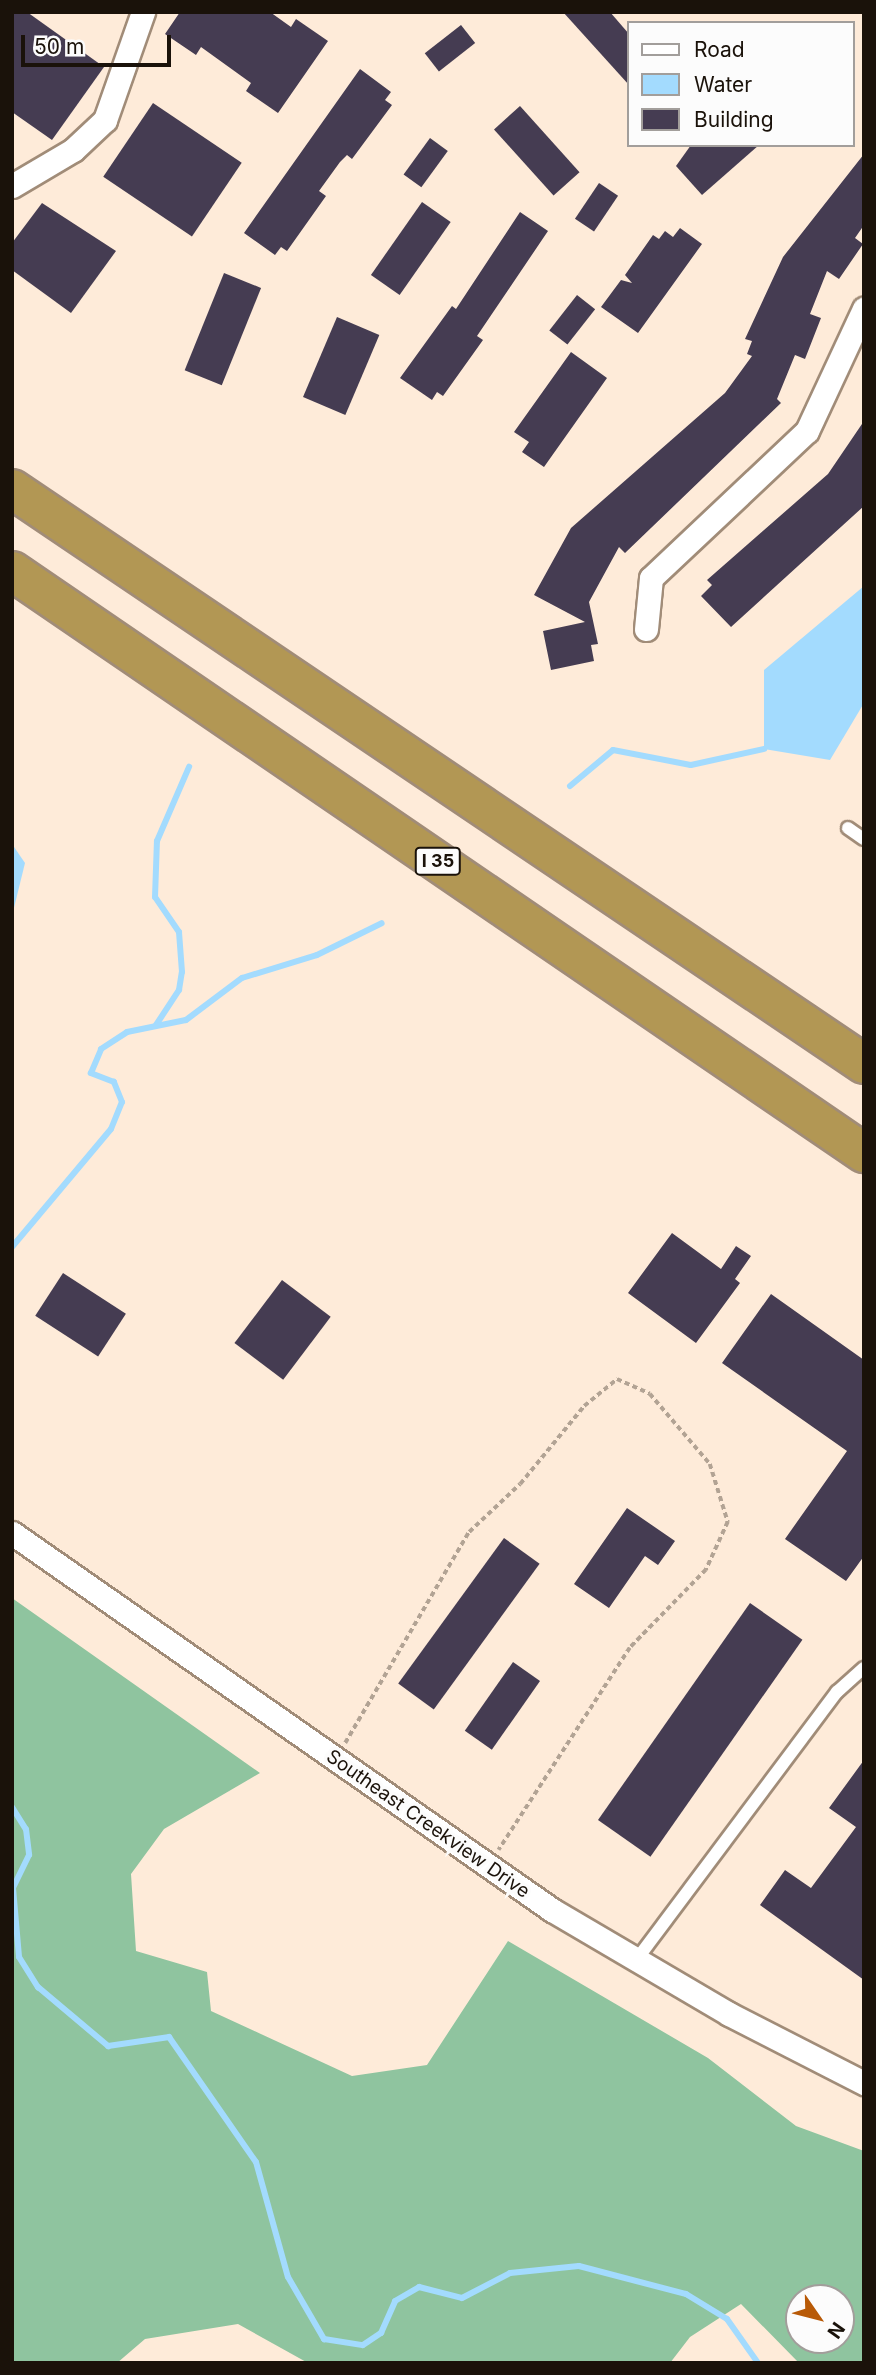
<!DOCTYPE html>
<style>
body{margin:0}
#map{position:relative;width:876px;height:2375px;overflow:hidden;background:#feebd9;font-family:Inter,sans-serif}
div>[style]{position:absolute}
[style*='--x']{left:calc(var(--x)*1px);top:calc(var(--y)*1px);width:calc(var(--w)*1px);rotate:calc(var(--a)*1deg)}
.forest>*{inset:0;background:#8fc49f}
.water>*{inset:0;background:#a3dbfe}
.stream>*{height:6px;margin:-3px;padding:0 3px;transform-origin:3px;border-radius:3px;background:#a3dbfe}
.building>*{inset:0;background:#453c52;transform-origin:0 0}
.path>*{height:3.5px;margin-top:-1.75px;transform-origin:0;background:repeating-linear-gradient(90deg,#b2a394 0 5px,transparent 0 8.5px)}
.roads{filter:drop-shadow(2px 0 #a18c78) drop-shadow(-2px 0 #a18c78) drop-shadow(0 2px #a18c78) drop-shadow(0 -2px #a18c78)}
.lane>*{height:12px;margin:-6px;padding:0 6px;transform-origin:6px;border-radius:6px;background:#fff}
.street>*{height:23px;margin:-11.5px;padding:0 11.5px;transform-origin:11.5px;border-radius:11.5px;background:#fff}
.highway>*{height:38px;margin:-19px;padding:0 19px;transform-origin:19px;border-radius:19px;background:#b29754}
span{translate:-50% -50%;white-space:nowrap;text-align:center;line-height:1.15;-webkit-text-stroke:7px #fcfcfc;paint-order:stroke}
.shield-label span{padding:2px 5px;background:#fcfcfc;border:2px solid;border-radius:5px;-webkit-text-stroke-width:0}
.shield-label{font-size:18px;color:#1a120a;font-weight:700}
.street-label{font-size:19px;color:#1a120a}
.frame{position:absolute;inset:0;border:14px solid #1a120a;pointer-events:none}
.legend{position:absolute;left:627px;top:21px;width:228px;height:126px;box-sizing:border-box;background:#fcfcfc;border:2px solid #a29e9b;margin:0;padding:9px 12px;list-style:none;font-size:21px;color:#1a120a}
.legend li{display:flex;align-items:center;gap:14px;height:35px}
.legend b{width:35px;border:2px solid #a29e9b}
.north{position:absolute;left:785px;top:2284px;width:70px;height:70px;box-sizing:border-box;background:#fcfcfc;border:2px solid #a29e9b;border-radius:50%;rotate:125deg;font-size:19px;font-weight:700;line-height:28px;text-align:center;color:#1a120a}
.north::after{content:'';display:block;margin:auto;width:24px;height:32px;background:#b85a07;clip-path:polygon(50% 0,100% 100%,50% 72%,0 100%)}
.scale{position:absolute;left:21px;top:35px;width:150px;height:32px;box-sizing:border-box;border:4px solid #1a120a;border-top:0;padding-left:9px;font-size:21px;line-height:24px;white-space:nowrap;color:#1a120a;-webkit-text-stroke:5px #fcfcfc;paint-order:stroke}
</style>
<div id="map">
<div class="forest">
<div style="clip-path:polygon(evenodd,12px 1598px,260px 1773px,164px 1829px,131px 1874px,136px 1951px,207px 1972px,211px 2011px,352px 2076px,427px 2065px,508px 1941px,708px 2058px,796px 2126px,864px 2151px,864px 2363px,799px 2363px,741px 2304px,690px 2337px,670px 2363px,308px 2363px,238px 2324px,145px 2339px,117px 2363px,12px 2363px,12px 1598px,799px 2298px,841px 2298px,841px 2340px,799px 2340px,799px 2298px)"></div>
</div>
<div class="water">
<div style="clip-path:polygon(864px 586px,864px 703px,830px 760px,764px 749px,764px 670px)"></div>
<div style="clip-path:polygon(12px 844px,25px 863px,12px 916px)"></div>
</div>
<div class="stream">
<div style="--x:570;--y:786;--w:56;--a:-39.9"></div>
<div style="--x:613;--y:750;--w:79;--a:10.9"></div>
<div style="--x:691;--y:765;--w:75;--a:-12.4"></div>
<div style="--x:156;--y:1025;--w:42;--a:-56.7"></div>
<div style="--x:179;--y:990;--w:18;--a:-81"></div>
<div style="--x:182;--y:972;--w:40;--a:-94.3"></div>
<div style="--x:179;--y:932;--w:42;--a:-124.4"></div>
<div style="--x:155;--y:897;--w:56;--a:-88"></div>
<div style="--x:157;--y:841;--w:81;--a:-66.6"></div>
<div style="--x:12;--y:1247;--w:154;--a:-50"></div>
<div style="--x:111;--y:1129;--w:29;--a:-68"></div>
<div style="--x:122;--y:1102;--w:22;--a:-112"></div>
<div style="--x:114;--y:1082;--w:25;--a:-159"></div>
<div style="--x:91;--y:1073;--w:26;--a:-67"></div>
<div style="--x:101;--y:1049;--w:31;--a:-33"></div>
<div style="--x:127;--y:1032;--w:60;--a:-11.5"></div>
<div style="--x:186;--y:1020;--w:70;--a:-36.9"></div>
<div style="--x:242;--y:978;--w:78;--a:-17"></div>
<div style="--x:317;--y:955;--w:72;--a:-26.2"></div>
<div style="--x:12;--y:1807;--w:26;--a:58"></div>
<div style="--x:26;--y:1829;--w:26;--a:83"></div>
<div style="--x:29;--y:1855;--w:37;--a:116"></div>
<div style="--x:13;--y:1888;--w:69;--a:85"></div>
<div style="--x:19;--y:1957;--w:36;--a:58"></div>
<div style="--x:38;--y:1987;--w:92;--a:40.1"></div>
<div style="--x:108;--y:2046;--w:62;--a:-8.4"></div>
<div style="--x:169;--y:2037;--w:152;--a:55.2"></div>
<div style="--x:256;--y:2162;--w:119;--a:74.5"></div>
<div style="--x:288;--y:2277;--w:72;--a:59.9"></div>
<div style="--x:324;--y:2339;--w:39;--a:9"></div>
<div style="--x:363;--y:2345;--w:22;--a:-34"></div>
<div style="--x:381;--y:2333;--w:35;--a:-66"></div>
<div style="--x:395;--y:2301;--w:28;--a:-30"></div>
<div style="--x:419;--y:2287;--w:44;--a:14.3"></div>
<div style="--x:462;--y:2298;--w:54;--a:-27.5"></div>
<div style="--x:510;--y:2273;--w:69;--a:-5.8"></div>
<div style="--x:579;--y:2266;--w:111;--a:14.7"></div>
<div style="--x:686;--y:2294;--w:48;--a:31.4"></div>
<div style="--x:727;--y:2319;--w:54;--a:54.8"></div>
</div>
<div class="building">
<div style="clip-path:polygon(12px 12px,27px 12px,104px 67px,52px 140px,12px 112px)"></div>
<div style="clip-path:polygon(180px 12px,270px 12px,291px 27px,296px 19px,328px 41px,278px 113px,246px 91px,251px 83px,201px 47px,196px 55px,165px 34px)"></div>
<div style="clip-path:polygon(563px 12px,610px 12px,629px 34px,629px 85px)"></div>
<div style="left:461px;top:25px;width:23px;height:46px;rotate:52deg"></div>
<div style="clip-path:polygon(360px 69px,391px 92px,385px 100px,392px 105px,352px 159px,347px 155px,340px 162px,319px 191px,326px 196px,287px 251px,281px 247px,275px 255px,244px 233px)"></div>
<div style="left:153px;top:103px;width:107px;height:89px;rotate:34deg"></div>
<div style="left:520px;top:106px;width:89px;height:35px;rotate:48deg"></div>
<div style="left:430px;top:138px;width:22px;height:45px;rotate:36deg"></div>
<div style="clip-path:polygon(691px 145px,759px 145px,702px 195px,676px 166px)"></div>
<div style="clip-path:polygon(864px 154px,864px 225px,855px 238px,863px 244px,839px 279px,827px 271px,810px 314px,821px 318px,805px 359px,795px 355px,777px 399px,781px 403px,625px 553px,619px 547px,589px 602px,598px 644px,591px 645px,594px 661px,551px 670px,543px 631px,585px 622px,534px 595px,571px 528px,725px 393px,752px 356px,747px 354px,752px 341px,745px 339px,783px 257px)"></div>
<div style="left:599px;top:183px;width:23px;height:43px;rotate:34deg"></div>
<div style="left:422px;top:202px;width:35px;height:89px;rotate:35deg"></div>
<div style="clip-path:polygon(42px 203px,116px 251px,71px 313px,12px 270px,12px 243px)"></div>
<div style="clip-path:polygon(520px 212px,548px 231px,477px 336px,483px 340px,443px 396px,437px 392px,432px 400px,400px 378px,452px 306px,456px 309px)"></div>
<div style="clip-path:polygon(680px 228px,702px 244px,638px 333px,601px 307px,621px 280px,632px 283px,625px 275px,653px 235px,659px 239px,665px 231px,673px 237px)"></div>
<div style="left:224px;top:273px;width:40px;height:105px;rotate:22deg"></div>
<div style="left:577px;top:295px;width:23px;height:45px;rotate:38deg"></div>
<div style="left:337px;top:317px;width:46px;height:87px;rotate:23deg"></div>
<div style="clip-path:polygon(571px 352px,607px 378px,544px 467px,522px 452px,529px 442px,514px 432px)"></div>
<div style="clip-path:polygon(864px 421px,864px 506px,731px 627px,701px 596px,712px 585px,707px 580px,828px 474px)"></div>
<div style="clip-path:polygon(672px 1233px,721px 1269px,736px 1246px,751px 1256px,735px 1279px,740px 1283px,696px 1343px,628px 1293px)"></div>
<div style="left:63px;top:1273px;width:75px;height:51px;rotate:33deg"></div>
<div style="left:282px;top:1280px;width:61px;height:79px;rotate:37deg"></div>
<div style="clip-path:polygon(771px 1294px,864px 1360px,864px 1556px,846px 1581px,785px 1539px,847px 1451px,722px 1363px)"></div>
<div style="clip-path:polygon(627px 1508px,675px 1541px,658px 1565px,645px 1556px,609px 1608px,574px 1584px)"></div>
<div style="left:504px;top:1538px;width:44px;height:180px;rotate:36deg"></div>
<div style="left:750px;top:1603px;width:64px;height:265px;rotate:35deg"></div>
<div style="left:513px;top:1662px;width:33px;height:84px;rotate:35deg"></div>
<div style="clip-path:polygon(864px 1760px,864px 1980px,760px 1905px,785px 1870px,811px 1888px,856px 1827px,829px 1808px)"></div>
</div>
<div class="path">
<div style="--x:345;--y:1743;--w:245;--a:-59.6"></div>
<div style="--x:469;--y:1532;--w:70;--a:-43.3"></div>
<div style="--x:520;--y:1484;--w:101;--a:-50.6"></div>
<div style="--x:584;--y:1406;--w:43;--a:-39.3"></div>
<div style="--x:617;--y:1379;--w:36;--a:24"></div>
<div style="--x:650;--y:1394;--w:92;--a:49.4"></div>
<div style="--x:710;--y:1464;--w:61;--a:72.8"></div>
<div style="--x:728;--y:1522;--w:53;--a:114.6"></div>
<div style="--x:706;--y:1570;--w:109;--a:134.3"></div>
<div style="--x:630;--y:1648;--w:241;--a:123"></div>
</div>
<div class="roads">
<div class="lane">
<div style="--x:848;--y:828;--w:19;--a:35"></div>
<div style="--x:637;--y:1959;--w:334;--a:-53.2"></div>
<div style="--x:837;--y:1692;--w:36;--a:-42"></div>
</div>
<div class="street">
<div style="--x:12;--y:186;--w:71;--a:-30.5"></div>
<div style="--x:73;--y:150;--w:44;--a:-43.2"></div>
<div style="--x:105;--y:120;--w:114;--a:-70.6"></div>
<div style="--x:646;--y:629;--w:51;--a:-84.4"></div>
<div style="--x:651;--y:578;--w:214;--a:-43.3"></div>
<div style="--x:807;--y:431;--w:135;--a:-65"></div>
<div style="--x:12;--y:1533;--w:659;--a:34.92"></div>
<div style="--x:552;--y:1910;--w:205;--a:30.4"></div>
<div style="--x:729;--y:2014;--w:152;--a:27.1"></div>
</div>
<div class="highway">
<div style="--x:12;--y:489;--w:1028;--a:34.01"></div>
<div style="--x:12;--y:571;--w:1032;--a:34.34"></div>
</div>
</div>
<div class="shield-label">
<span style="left:438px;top:861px">I 35</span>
</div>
<div class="street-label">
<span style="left:428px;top:1824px;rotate:35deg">Southeast Creekview Drive</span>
</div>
<div class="frame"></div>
<ul class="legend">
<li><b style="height:9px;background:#fff"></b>Road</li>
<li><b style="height:19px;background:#a3dbfe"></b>Water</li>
<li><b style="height:19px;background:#453c52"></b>Building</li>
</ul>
<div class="north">N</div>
<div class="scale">50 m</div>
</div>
